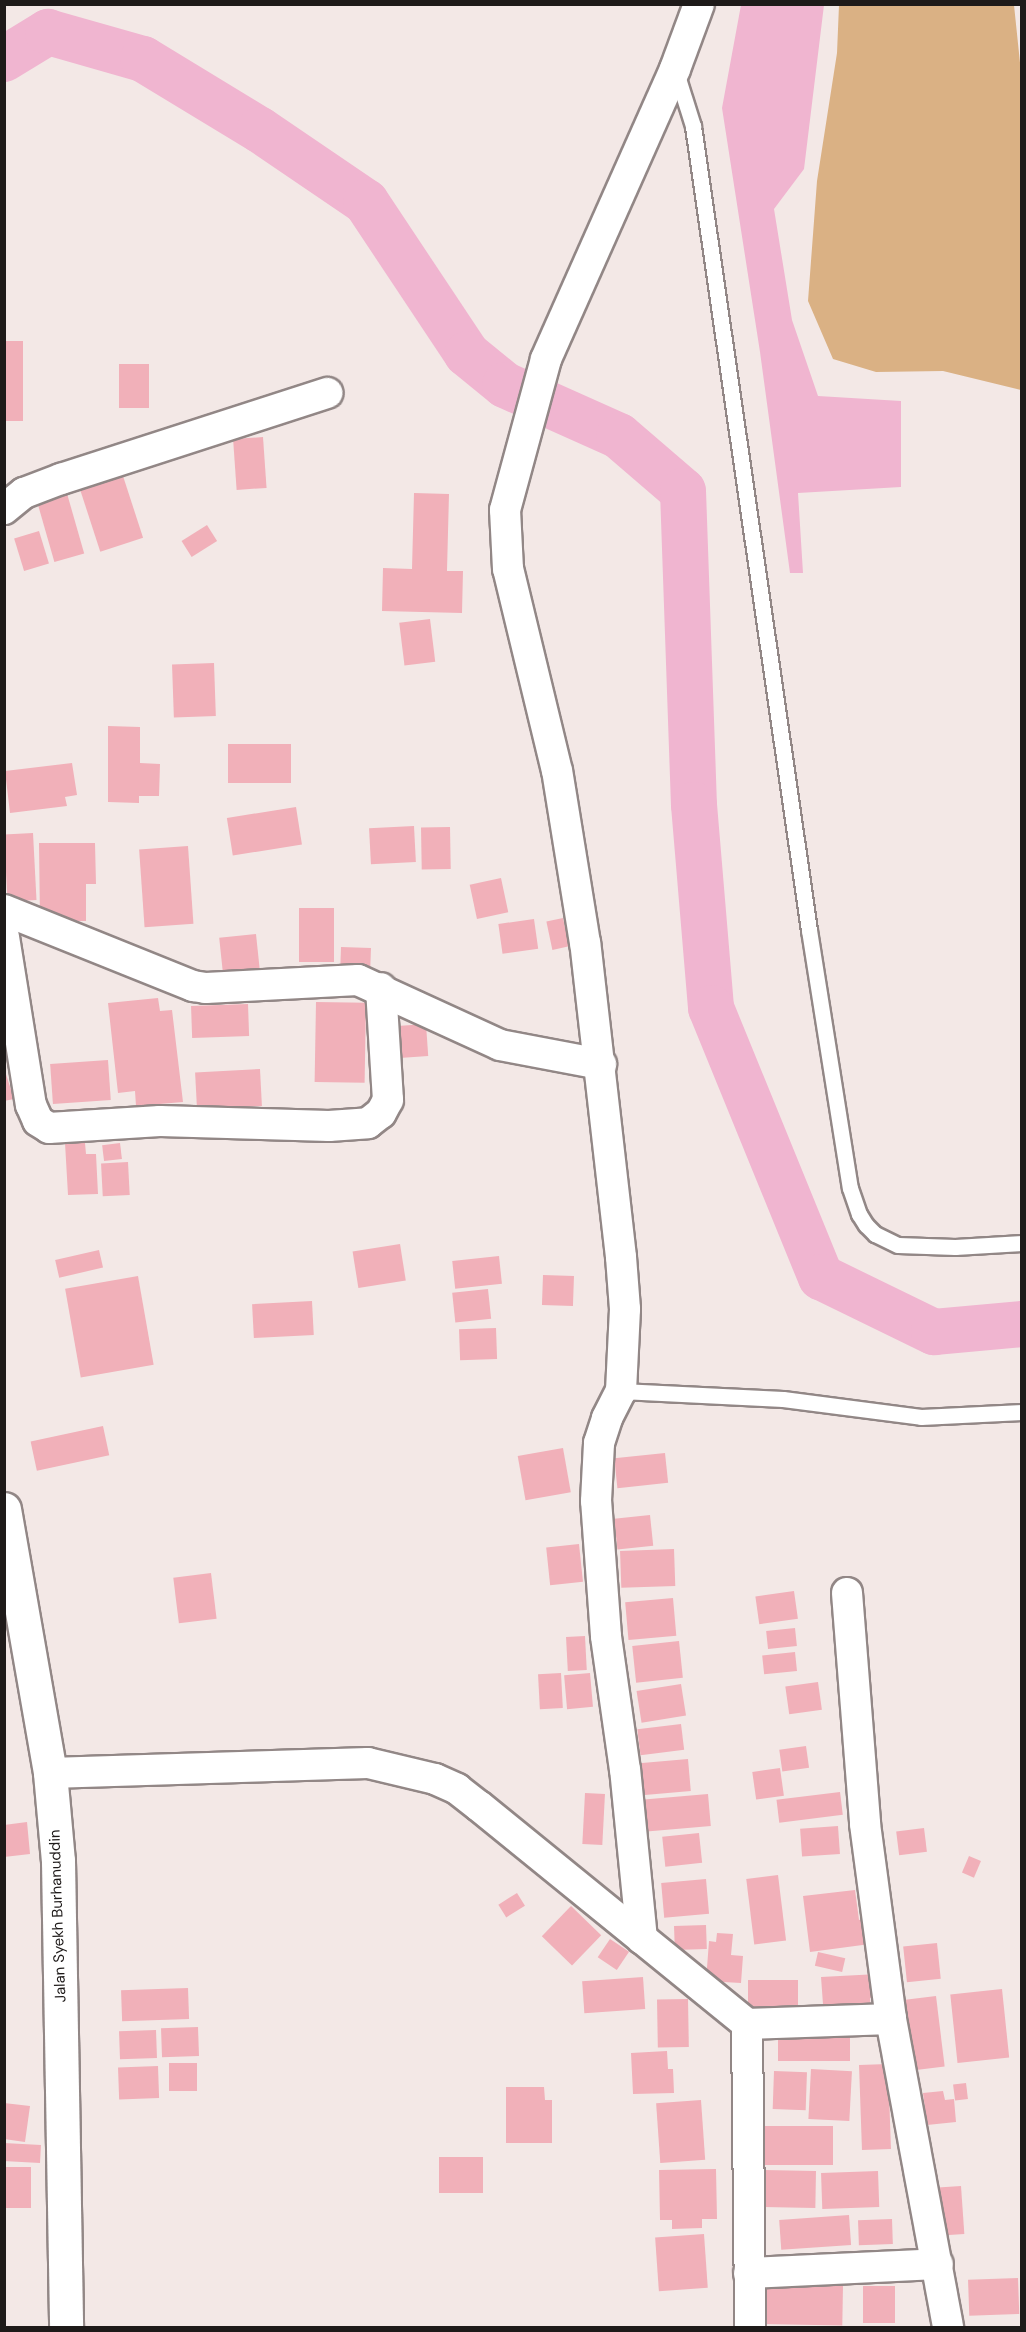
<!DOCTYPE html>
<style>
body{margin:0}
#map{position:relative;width:1026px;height:2332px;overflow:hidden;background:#f3e8e6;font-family:"DM Sans",sans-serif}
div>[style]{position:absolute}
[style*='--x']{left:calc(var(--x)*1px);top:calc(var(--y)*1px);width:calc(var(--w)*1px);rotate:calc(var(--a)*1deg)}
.forest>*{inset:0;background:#dab184}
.water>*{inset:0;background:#f0b5d0}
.river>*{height:46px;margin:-23px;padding:0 23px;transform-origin:23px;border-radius:23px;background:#f0b5d0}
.building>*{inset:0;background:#f1b0b9;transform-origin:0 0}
.roads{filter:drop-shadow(2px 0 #928786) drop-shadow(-2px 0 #928786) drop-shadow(0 2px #928786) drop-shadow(0 -2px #928786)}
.lane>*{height:15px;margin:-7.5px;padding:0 7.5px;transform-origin:7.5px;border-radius:7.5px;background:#fff}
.street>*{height:30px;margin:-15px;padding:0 15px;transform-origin:15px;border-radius:15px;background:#fff}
.secondary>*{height:33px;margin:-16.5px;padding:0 16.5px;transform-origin:16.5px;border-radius:16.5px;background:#fff}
span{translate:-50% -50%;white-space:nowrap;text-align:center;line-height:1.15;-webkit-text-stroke:4.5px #fff;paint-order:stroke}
.street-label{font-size:15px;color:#1e1a19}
.frame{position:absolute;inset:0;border:6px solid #1e1a19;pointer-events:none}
</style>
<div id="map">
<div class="forest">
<div style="clip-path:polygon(839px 5px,1014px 5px,1022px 82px,1021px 390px,943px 371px,876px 372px,833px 359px,808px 301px,817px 181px,837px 53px)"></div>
</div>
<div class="water">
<div style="clip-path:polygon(741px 5px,824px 5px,804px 169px,774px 209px,792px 320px,818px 396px,901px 401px,901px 487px,798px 493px,803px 573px,790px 573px,760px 352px,722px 108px)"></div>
</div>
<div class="river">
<div style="--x:4;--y:59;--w:52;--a:-31.5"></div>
<div style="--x:48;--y:32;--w:99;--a:15.9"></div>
<div style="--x:143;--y:59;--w:137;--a:31.3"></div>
<div style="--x:260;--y:130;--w:128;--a:34.2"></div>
<div style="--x:366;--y:202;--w:182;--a:56.4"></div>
<div style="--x:467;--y:354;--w:49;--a:39.2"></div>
<div style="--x:505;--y:385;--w:125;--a:24.1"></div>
<div style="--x:619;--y:436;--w:84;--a:40.7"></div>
<div style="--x:683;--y:491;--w:314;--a:88"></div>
<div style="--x:694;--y:805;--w:204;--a:85.2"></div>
<div style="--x:711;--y:1008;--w:291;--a:67.8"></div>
<div style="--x:821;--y:1277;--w:126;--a:26"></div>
<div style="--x:934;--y:1332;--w:88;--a:-5.2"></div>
</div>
<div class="building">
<div style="left:4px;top:341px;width:19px;height:80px"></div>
<div style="left:119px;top:364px;width:30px;height:44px"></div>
<div style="left:263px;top:437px;width:51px;height:30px;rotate:86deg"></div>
<div style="left:123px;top:476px;width:65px;height:45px;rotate:72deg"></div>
<div style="left:66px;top:490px;width:66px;height:31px;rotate:74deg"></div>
<div style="clip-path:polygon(414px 493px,449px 494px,447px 571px,463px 571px,462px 613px,382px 611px,383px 568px,412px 569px)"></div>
<div style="left:207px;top:525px;width:19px;height:30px;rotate:58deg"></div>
<div style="left:39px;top:531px;width:34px;height:26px;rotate:73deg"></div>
<div style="left:430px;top:619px;width:43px;height:31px;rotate:83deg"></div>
<div style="left:214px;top:663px;width:53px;height:42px;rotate:88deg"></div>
<div style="clip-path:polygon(108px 726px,140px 727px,140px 763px,160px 764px,159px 796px,139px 796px,139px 803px,108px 802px)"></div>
<div style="left:291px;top:744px;width:39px;height:63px;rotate:90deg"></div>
<div style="clip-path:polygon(72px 763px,77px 795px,65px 797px,67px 806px,10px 813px,5px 771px)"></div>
<div style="left:296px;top:807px;width:38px;height:70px;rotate:81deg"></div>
<div style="left:414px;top:826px;width:36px;height:45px;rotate:87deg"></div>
<div style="left:450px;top:827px;width:42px;height:29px;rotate:89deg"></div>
<div style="left:33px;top:833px;width:67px;height:29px;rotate:87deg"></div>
<div style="clip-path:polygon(39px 843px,95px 843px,96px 884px,86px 884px,86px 921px,40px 921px)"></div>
<div style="left:188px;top:846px;width:78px;height:49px;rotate:86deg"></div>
<div style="left:501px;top:878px;width:35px;height:32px;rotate:78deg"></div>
<div style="left:299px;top:908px;width:35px;height:54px"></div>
<div style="left:563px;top:918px;width:29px;height:17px;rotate:78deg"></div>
<div style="left:534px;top:919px;width:30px;height:36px;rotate:82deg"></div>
<div style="left:256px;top:934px;width:46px;height:37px;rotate:84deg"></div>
<div style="left:341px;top:947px;width:30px;height:28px;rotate:2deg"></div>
<div style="clip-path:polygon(158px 998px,160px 1011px,172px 1010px,183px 1102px,136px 1106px,135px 1091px,118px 1093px,108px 1003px)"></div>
<div style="left:316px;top:1002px;width:50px;height:80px;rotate:1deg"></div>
<div style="left:248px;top:1004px;width:32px;height:57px;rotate:88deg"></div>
<div style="left:426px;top:1024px;width:32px;height:36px;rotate:86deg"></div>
<div style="left:108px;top:1060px;width:40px;height:58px;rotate:86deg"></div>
<div style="clip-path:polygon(4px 1068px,14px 1099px,4px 1101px)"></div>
<div style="left:260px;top:1069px;width:37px;height:65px;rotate:87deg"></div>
<div style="clip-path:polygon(65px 1143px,85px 1143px,86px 1154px,96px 1154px,98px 1194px,68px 1195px)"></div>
<div style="left:120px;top:1143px;width:16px;height:18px;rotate:83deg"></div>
<div style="left:128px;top:1162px;width:33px;height:27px;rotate:87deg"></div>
<div style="left:400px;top:1244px;width:37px;height:48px;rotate:81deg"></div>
<div style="left:99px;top:1250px;width:18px;height:45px;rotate:77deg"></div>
<div style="left:499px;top:1256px;width:28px;height:47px;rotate:84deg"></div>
<div style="left:543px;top:1275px;width:31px;height:30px;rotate:2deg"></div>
<div style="left:138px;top:1276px;width:90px;height:74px;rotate:80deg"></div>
<div style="left:488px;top:1289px;width:30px;height:36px;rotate:84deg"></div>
<div style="left:312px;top:1301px;width:34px;height:60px;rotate:87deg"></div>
<div style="left:496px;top:1328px;width:31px;height:37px;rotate:88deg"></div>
<div style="left:103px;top:1426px;width:30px;height:74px;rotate:78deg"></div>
<div style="left:563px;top:1448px;width:45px;height:46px;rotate:80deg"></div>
<div style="left:665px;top:1453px;width:30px;height:51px;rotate:84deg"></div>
<div style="left:650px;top:1515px;width:31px;height:36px;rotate:84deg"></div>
<div style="left:579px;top:1544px;width:38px;height:33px;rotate:84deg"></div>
<div style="left:674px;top:1549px;width:37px;height:54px;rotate:88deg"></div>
<div style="left:211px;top:1573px;width:46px;height:38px;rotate:83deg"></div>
<div style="left:794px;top:1591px;width:28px;height:39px;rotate:82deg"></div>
<div style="left:673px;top:1598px;width:38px;height:48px;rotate:85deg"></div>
<div style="left:795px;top:1628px;width:18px;height:29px;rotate:84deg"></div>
<div style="left:585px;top:1636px;width:34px;height:19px;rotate:87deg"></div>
<div style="left:679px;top:1641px;width:37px;height:47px;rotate:84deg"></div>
<div style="left:795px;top:1652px;width:19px;height:33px;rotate:84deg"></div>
<div style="left:561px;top:1673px;width:35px;height:23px;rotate:87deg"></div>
<div style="left:590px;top:1673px;width:34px;height:26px;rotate:85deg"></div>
<div style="left:818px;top:1682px;width:28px;height:33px;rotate:82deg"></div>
<div style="left:681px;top:1684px;width:32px;height:45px;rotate:81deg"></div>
<div style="left:681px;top:1724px;width:26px;height:44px;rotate:83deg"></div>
<div style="left:806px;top:1746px;width:22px;height:27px;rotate:82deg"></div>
<div style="left:688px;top:1759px;width:32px;height:49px;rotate:85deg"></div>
<div style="left:780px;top:1768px;width:28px;height:28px;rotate:82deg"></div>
<div style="left:840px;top:1792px;width:23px;height:64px;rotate:83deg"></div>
<div style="left:585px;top:1793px;width:20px;height:51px;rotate:3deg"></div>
<div style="left:708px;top:1794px;width:32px;height:67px;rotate:85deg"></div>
<div style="clip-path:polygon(27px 1822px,30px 1854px,4px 1857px,4px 1825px)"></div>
<div style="left:838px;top:1826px;width:28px;height:38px;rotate:86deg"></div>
<div style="left:924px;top:1828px;width:24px;height:28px;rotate:83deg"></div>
<div style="left:699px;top:1833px;width:30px;height:37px;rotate:84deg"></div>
<div style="left:969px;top:1856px;width:13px;height:18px;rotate:23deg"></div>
<div style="left:778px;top:1875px;width:66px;height:32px;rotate:83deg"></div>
<div style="left:706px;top:1879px;width:35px;height:45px;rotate:85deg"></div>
<div style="clip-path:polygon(855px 1890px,859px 1920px,866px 1919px,870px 1944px,810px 1952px,803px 1896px)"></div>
<div style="left:517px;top:1893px;width:15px;height:22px;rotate:58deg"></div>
<div style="left:571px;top:1906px;width:42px;height:42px;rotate:44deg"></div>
<div style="left:706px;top:1925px;width:24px;height:32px;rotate:88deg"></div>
<div style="clip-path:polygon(717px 1933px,733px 1934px,731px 1955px,743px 1956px,741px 1983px,706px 1981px,709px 1941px,716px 1942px)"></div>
<div style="left:610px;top:1939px;width:23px;height:22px;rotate:34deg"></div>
<div style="left:937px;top:1943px;width:36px;height:34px;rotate:84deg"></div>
<div style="left:818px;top:1952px;width:28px;height:14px;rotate:13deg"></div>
<div style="clip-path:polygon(878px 1974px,879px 1997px,870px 1998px,871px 2015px,824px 2018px,821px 1977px)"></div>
<div style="left:643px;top:1977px;width:32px;height:61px;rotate:86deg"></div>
<div style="left:748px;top:1980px;width:50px;height:36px"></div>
<div style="left:188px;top:1988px;width:31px;height:67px;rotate:88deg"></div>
<div style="left:1002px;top:1989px;width:69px;height:52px;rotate:84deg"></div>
<div style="left:936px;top:1996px;width:71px;height:37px;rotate:83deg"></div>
<div style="left:688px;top:1999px;width:48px;height:31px;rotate:89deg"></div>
<div style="left:778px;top:2026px;width:72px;height:35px"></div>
<div style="left:198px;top:2027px;width:29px;height:37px;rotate:88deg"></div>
<div style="left:156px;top:2030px;width:28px;height:37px;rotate:88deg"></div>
<div style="clip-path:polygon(667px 2051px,668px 2069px,673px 2069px,674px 2093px,633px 2094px,631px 2053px)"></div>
<div style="left:197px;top:2063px;width:28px;height:28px;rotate:90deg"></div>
<div style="left:888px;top:2064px;width:85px;height:29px;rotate:88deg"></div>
<div style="left:158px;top:2066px;width:32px;height:40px;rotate:88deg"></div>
<div style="left:811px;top:2069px;width:41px;height:50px;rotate:3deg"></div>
<div style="left:774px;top:2071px;width:33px;height:38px;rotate:2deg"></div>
<div style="left:966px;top:2083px;width:16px;height:13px;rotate:83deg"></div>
<div style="clip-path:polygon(506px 2087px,544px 2087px,545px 2100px,552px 2100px,552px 2143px,506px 2143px)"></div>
<div style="clip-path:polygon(943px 2091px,945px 2100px,954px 2099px,956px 2122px,927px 2125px,923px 2093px)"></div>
<div style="left:701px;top:2100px;width:60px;height:45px;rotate:86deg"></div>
<div style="clip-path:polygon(4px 2103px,30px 2106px,25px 2142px,4px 2139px)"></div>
<div style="left:757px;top:2126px;width:76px;height:39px"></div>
<div style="left:4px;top:2143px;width:37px;height:18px;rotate:3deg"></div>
<div style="left:439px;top:2157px;width:44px;height:36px"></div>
<div style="left:5px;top:2167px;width:26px;height:41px"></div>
<div style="clip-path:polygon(716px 2169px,717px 2219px,702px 2219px,702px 2228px,672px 2229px,672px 2220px,660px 2220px,659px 2170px)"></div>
<div style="left:764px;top:2170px;width:52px;height:37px;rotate:1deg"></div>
<div style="left:878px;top:2171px;width:36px;height:57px;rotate:88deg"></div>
<div style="left:961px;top:2186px;width:48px;height:23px;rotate:86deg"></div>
<div style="left:849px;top:2215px;width:30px;height:70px;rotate:86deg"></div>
<div style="left:892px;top:2219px;width:25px;height:34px;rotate:88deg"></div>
<div style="left:704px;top:2234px;width:54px;height:49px;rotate:86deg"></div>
<div style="left:1018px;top:2278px;width:36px;height:50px;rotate:88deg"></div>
<div style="left:759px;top:2284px;width:84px;height:40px;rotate:1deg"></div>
<div style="left:863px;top:2286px;width:32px;height:37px"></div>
</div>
<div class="roads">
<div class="lane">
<div style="--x:676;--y:72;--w:57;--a:72.5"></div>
<div style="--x:693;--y:126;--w:812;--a:81.79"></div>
<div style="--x:809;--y:930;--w:261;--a:81"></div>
<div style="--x:850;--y:1188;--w:28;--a:71"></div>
<div style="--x:859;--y:1214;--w:13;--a:58"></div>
<div style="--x:866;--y:1225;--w:13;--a:45"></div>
<div style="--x:875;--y:1234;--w:25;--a:26"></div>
<div style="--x:898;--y:1245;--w:57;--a:2"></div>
<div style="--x:955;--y:1247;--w:67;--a:-3.4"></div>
<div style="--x:621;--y:1391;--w:162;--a:2.8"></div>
<div style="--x:783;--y:1399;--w:139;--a:7.4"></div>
<div style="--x:921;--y:1417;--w:101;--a:-2.8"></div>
</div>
<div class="street">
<div style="--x:4;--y:509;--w:26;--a:-39"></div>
<div style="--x:24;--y:493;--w:40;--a:-21"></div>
<div style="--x:61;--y:479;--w:280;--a:-17.9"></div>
<div style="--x:4;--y:910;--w:204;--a:21.9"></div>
<div style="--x:193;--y:986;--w:13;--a:9"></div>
<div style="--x:206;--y:988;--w:152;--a:-3"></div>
<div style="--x:358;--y:980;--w:156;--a:24.6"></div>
<div style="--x:500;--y:1045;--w:103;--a:10.7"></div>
<div style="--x:4;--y:937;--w:170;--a:80.9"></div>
<div style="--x:31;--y:1105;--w:17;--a:66"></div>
<div style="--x:38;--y:1121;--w:13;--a:32"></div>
<div style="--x:49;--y:1128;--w:111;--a:-3.6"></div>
<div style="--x:160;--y:1121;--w:169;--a:1.7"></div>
<div style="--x:329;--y:1126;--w:39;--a:-4"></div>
<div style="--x:368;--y:1123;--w:16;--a:-38"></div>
<div style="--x:381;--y:1113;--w:15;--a:-62"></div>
<div style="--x:388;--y:1100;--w:112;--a:-93.6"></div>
<div style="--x:847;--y:1593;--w:232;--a:85.5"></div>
<div style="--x:865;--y:1824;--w:197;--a:82.4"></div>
<div style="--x:891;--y:2019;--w:314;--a:79.5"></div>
<div style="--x:50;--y:1773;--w:318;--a:-1.8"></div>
<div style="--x:368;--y:1763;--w:69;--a:13.4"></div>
<div style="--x:435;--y:1779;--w:24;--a:24"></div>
<div style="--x:457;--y:1789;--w:28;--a:38"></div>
<div style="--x:479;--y:1806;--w:345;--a:39.1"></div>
<div style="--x:747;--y:2024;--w:304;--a:89.4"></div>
<div style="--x:642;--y:1939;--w:170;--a:-95.7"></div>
<div style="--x:625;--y:1770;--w:135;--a:-98.1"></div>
<div style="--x:606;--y:1636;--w:135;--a:-94.2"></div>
<div style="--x:596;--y:1501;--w:58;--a:-87"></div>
<div style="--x:599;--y:1443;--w:26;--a:-72"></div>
<div style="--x:607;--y:1418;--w:30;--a:-63"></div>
<div style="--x:621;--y:1391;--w:82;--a:-87.2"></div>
<div style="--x:625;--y:1309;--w:52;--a:-94.4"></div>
<div style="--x:621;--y:1257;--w:316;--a:-96.5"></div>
<div style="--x:585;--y:943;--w:174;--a:-99.2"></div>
<div style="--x:557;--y:771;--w:208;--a:-103.6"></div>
<div style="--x:508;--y:569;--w:59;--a:-92.9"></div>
<div style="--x:505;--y:510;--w:156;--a:-74.8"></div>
<div style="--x:546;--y:359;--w:317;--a:-66"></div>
<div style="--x:675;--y:69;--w:69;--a:-69.7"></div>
<div style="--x:747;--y:2024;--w:144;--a:-2"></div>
<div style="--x:749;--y:2273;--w:189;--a:-2.7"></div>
</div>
<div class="secondary">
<div style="--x:4;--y:1509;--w:268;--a:80.1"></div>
<div style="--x:50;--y:1773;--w:88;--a:84.8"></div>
<div style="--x:58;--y:1861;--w:467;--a:89"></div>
</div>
</div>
<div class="street-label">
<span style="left:58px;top:1916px;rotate:-92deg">Jalan Syekh Burhanuddin</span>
</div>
<div class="frame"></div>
</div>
